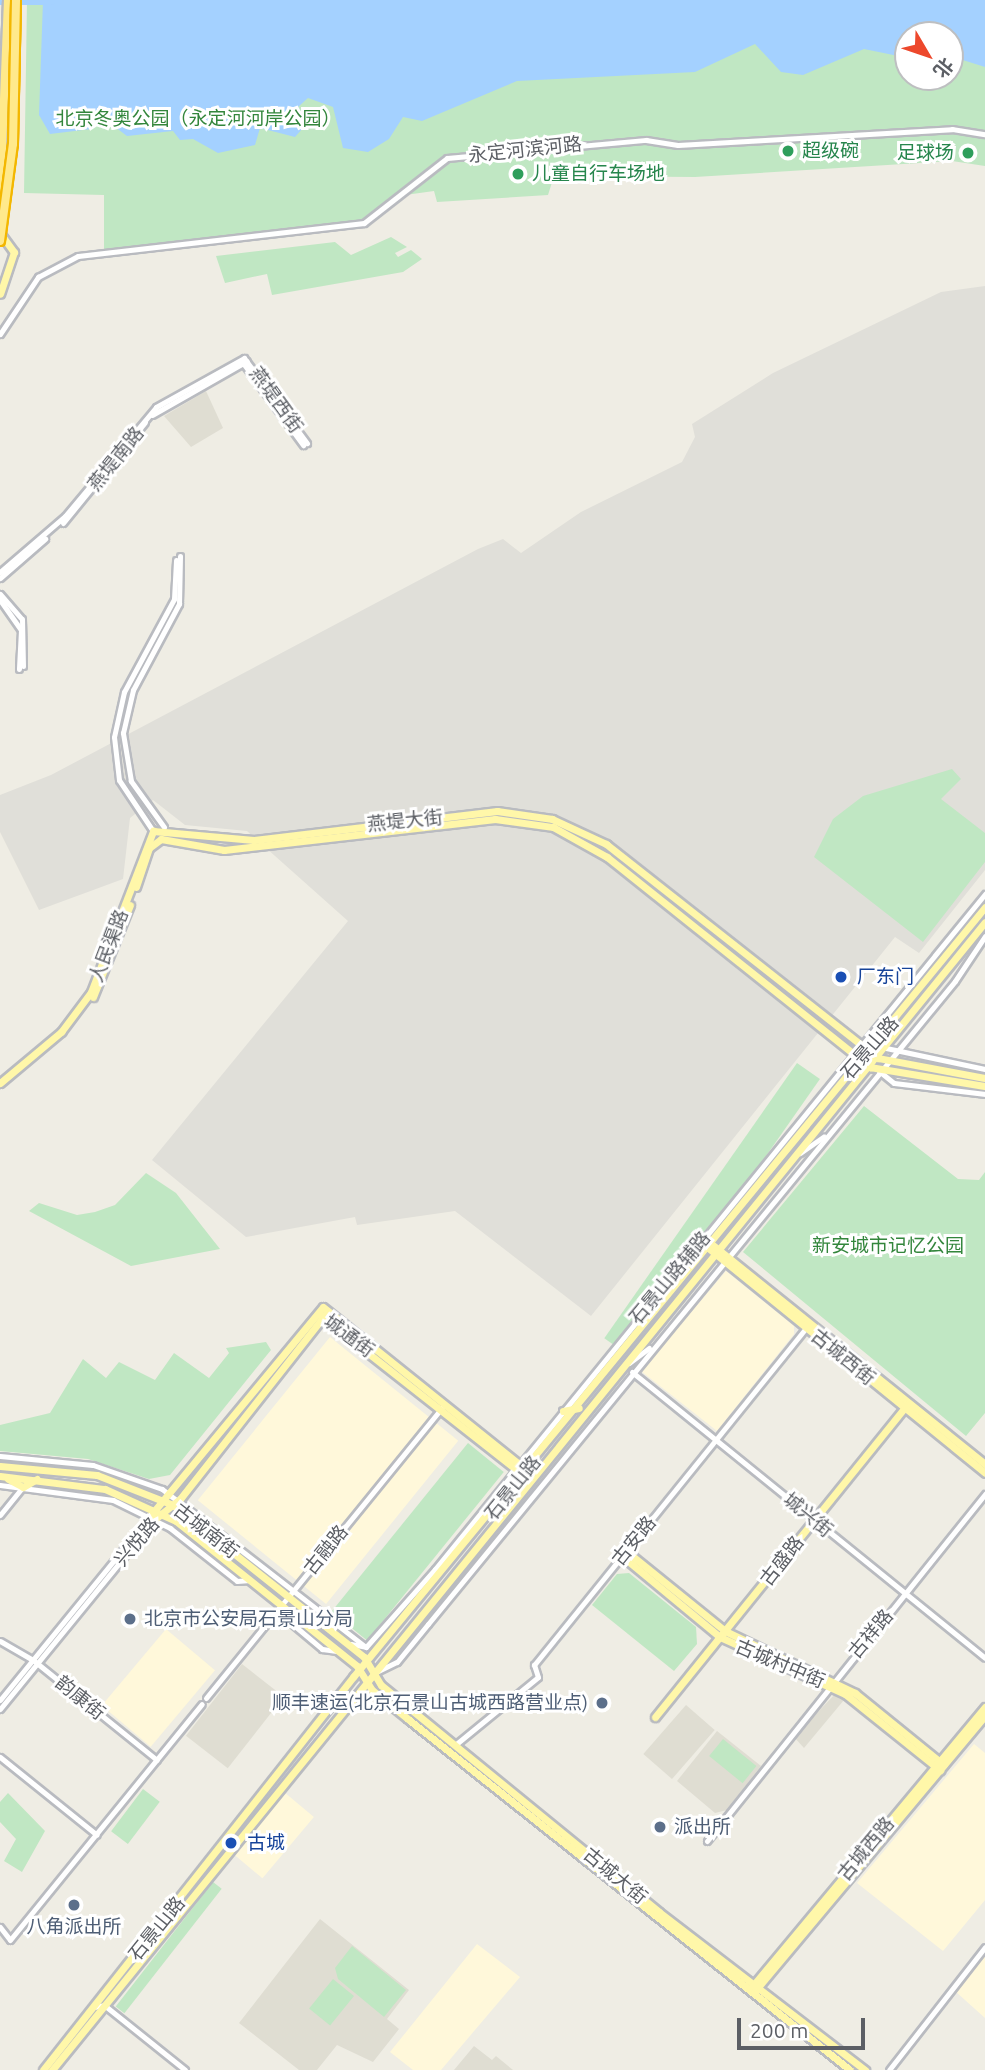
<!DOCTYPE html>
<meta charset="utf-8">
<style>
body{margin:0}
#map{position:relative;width:985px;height:2070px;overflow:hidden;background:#efede4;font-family:Ubuntu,"Noto Sans SC",sans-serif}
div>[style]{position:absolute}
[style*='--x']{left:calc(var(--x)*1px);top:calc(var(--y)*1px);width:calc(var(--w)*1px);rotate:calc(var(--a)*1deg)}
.commercial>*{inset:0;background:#fff8da;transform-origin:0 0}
.industrial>*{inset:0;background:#e0dfd9}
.education>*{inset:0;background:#dfddd2;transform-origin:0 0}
.green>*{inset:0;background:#c0e7c3;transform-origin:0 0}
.water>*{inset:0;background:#a4d1ff}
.river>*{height:8px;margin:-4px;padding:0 4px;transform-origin:4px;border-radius:4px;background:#a4d1ff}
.roads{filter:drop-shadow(2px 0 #b9bbc0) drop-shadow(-2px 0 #b9bbc0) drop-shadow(0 2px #b9bbc0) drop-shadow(0 -2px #b9bbc0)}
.minor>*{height:5px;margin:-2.5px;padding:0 2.5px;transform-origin:2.5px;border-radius:2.5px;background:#fff}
.major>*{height:7px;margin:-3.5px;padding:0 3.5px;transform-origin:3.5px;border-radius:3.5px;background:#fff7a9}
.highway>*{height:8px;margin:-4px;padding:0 4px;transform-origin:4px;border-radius:4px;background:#ffe98b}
.bridges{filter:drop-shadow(2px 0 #f3b700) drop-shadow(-2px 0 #f3b700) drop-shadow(0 2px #f3b700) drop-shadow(0 -2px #f3b700)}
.highway-bridge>*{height:8px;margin:-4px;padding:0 4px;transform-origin:4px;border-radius:4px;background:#ffe98b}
.dots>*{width:19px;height:19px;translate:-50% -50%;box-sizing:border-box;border:4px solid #fff;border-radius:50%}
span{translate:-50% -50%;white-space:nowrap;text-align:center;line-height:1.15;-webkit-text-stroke:6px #fff;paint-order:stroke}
.park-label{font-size:19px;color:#33863c}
.street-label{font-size:19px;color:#5c5f65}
.leisure-label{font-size:19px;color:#27864d}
.left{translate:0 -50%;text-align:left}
.right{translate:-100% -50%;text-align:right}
.transit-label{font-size:19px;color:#164399}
.service-label{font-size:19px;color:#4e5e75}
.north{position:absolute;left:894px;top:21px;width:70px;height:70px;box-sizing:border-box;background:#fff;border:2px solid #bebfc1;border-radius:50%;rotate:129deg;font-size:19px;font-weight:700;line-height:28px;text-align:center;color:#5c5f65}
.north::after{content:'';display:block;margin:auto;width:24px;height:32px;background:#ed482c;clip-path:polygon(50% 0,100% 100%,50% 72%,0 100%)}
.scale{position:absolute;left:737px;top:2018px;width:128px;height:32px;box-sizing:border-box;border:4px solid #5c5f65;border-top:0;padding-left:9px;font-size:21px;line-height:24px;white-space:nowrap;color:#5c5f65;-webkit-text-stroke:5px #fff;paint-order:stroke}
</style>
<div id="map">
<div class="commercial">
<div style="clip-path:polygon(726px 1271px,794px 1326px,794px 1334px,717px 1431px,641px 1371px)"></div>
<div style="left:330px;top:1337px;width:165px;height:210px;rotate:39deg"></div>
<div style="left:166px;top:1629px;width:64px;height:100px;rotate:40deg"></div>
<div style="clip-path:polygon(974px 1744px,985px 1753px,985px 1900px,943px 1951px,857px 1883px)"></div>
<div style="left:284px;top:1792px;width:39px;height:80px;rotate:40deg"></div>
<div style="clip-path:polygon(477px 1944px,520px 1977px,441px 2070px,413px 2070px,390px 2052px)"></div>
<div style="clip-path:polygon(985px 1952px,985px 2018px,955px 1991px)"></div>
</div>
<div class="industrial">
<div style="clip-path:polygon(985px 286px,985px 870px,919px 953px,895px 937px,591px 1316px,455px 1211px,357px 1225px,355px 1217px,246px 1237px,152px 1160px,348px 921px,247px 831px,185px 825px,153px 800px,130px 818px,123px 879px,39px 910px,0 832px,0 795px,51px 775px,478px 549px,503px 539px,521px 553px,581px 512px,682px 462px,695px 437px,692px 424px,773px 373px,941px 292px)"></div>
</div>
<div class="education">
<div style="clip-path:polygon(206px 391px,223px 428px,191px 447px,164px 416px)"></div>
<div style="left:242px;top:1664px;width:53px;height:91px;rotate:38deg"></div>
<div style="clip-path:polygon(836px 1693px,844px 1700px,804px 1748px,794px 1737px)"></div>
<div style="left:686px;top:1705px;width:38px;height:65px;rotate:41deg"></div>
<div style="clip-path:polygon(717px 1731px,761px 1766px,727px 1810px,715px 1813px,677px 1781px)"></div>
<div style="clip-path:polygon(320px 1919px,409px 1990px,387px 2019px,399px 2029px,373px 2062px,337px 2045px,317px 2070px,299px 2070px,239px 2023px)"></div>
<div style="clip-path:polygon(474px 2046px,492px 2060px,496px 2056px,513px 2070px,454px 2070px)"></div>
</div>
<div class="green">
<div style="clip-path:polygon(evenodd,27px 0,985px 0,985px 166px,952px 161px,695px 177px,554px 176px,548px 195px,437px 202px,434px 191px,398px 196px,366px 219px,104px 251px,104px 195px,24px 193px,27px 0,908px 35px,950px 35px,950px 77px,908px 77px,908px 35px)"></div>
<div style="clip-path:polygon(391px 237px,407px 247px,395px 253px,398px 257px,411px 250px,422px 259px,403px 272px,272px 295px,267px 274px,225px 283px,216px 256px,335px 242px,351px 255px)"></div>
<div style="clip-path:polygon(952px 769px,961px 779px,941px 799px,985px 833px,985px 862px,923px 942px,814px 857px,833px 819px,863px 796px)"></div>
<div style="left:797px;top:1063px;width:28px;height:336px;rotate:35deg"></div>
<div style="clip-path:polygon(864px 1106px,958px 1179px,979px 1180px,985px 1172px,985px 1413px,966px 1436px,743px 1252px)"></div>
<div style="clip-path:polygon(146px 1173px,176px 1193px,220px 1249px,131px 1266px,29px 1211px,39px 1203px,77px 1215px,95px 1212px,115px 1205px)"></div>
<div style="clip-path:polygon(266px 1342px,271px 1350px,170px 1475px,149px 1479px,88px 1459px,0 1451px,0 1425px,50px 1413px,83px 1359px,106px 1378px,119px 1362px,155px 1380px,174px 1353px,209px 1378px,229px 1353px,226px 1348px)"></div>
<div style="left:468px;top:1443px;width:46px;height:217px;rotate:39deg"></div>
<div style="clip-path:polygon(629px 1573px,696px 1627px,697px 1644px,674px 1671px,592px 1605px,617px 1574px)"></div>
<div style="left:723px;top:1739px;width:43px;height:22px;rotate:39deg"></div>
<div style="left:143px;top:1789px;width:21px;height:53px;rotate:37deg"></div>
<div style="clip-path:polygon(8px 1793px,45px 1831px,22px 1872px,4px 1861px,16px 1839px,0 1822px,0 1802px)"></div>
<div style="left:213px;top:1882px;width:11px;height:158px;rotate:38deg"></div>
<div style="clip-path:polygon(352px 1946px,406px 1990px,384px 2017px,338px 1979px,335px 1968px)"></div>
<div style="left:333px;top:1979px;width:27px;height:38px;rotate:39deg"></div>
</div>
<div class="water">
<div style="clip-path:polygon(43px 0,985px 0,985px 67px,950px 56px,950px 35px,908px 35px,908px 58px,864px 49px,803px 75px,781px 72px,755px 44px,695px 72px,517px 81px,422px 121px,403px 117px,389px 139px,368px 152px,343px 148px,333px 107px,308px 98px,298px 107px,303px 128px,295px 137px,260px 128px,255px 145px,218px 153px,193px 139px,180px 140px,173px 131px,127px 136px,99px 115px,91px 129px,50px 134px,39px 115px)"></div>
</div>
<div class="river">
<div style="--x:0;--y:1;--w:51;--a:0"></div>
</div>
<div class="roads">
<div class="minor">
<div style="--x:0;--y:334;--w:69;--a:-56.3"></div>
<div style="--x:38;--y:277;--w:45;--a:-27.7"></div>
<div style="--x:78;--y:256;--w:288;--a:-6.6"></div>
<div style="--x:364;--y:223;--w:105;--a:-38.1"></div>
<div style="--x:447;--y:158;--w:200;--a:-5.2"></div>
<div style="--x:646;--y:140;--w:32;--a:9"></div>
<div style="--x:678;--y:145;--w:274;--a:-3.3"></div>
<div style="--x:952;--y:129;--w:33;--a:9"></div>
<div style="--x:243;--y:363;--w:102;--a:53.8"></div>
<div style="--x:152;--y:415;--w:109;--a:-29.6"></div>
<div style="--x:63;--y:523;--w:130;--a:-50.9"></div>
<div style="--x:0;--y:572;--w:86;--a:-40.7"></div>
<div style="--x:65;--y:516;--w:142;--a:-50.1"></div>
<div style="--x:156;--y:407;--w:101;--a:-29.1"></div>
<div style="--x:244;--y:358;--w:106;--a:53.5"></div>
<div style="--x:0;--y:578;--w:60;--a:-40.9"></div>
<div style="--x:0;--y:594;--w:33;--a:49"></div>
<div style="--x:22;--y:619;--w:47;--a:88.8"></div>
<div style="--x:0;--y:600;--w:37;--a:55"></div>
<div style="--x:21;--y:630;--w:39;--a:93"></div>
<div style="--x:164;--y:827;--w:57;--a:-125.7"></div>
<div style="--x:131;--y:781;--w:49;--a:-99.5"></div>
<div style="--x:123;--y:733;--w:44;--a:-76.9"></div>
<div style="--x:133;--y:690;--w:98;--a:-61.9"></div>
<div style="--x:179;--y:604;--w:48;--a:-88.8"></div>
<div style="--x:153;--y:831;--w:61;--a:-123.7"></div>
<div style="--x:119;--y:780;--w:43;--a:-96.6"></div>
<div style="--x:114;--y:737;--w:46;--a:-77.5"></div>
<div style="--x:124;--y:692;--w:106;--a:-61.7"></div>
<div style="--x:174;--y:599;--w:39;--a:-87"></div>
<div style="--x:886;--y:1048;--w:101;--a:12"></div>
<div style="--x:879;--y:1071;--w:19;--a:39"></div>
<div style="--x:894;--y:1083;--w:92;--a:6.9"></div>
<div style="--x:800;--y:1153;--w:29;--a:-35"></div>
<div style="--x:629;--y:1363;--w:25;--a:-37"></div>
<div style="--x:632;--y:1372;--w:454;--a:39"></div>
<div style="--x:0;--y:1456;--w:93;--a:5.5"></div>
<div style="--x:93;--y:1465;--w:73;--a:19.2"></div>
<div style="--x:162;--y:1489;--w:258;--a:37.8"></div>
<div style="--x:0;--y:1485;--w:114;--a:7.6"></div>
<div style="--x:113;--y:1500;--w:64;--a:26.2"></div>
<div style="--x:170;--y:1528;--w:85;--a:38.3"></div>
<div style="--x:237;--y:1581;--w:13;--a:-4"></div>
<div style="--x:0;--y:1515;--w:36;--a:-51"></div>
<div style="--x:281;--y:1606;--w:11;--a:75"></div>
<div style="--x:284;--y:1617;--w:50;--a:40.1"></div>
<div style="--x:322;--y:1649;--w:15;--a:8"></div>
<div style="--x:0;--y:1641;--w:38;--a:30"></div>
<div style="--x:33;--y:1660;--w:159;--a:38.9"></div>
<div style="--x:351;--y:1644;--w:15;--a:11"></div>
<div style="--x:366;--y:1647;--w:104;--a:-48.5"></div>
<div style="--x:435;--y:1569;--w:871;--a:-50.83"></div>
<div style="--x:374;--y:1673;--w:25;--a:-26"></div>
<div style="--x:397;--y:1662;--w:49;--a:-50.8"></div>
<div style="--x:428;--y:1624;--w:831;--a:-50.66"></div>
<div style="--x:955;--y:981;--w:54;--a:-56.3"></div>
<div style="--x:206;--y:1698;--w:374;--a:-50.9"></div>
<div style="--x:0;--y:1700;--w:237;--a:-50.8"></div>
<div style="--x:0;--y:1709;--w:245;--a:-50.8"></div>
<div style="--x:455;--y:1745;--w:107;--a:-39.3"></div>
<div style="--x:538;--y:1677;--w:13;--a:-108"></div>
<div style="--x:534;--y:1665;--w:436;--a:-51.1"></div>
<div style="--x:0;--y:1757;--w:124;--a:38.8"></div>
<div style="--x:707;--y:1841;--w:445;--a:-51.3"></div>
<div style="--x:0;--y:1927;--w:16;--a:52"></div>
<div style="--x:10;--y:1940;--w:304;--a:-50.9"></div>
<div style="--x:94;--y:2007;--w:10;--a:-11"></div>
<div style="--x:104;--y:2005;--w:104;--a:38.7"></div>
<div style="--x:889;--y:2070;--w:156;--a:-52"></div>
</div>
<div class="major">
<div style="--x:0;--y:233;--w:24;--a:54"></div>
<div style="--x:14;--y:252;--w:44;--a:108.4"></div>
<div style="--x:136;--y:887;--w:41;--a:-71.6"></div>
<div style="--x:149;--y:848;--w:15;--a:-37"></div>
<div style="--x:161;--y:839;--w:64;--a:9.9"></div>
<div style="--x:224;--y:850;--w:273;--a:-6.5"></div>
<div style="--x:495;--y:819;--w:59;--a:7.9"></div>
<div style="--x:553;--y:827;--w:62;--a:29.1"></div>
<div style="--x:607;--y:857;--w:337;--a:38.6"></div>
<div style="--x:870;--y:1067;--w:117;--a:9.4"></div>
<div style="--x:93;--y:997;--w:99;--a:-68.1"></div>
<div style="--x:0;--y:1083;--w:80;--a:-39.9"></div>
<div style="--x:61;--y:1032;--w:50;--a:-53.1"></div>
<div style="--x:91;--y:992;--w:173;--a:-68.9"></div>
<div style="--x:153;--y:831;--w:101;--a:5.1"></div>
<div style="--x:254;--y:840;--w:245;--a:-6.8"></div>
<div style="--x:497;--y:811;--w:56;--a:8.3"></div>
<div style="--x:552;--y:819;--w:60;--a:24.8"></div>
<div style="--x:606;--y:844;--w:346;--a:38.2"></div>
<div style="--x:878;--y:1058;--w:109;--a:10.6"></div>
<div style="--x:704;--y:1238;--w:361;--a:38.8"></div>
<div style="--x:701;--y:1242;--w:366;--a:39.1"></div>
<div style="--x:321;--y:1316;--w:258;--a:38.2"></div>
<div style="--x:563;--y:1411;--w:16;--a:-11"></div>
<div style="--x:0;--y:1466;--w:97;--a:5.3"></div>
<div style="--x:97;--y:1475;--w:82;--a:21.5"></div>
<div style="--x:173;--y:1505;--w:244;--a:38.5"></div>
<div style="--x:364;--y:1657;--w:33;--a:59"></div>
<div style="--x:381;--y:1685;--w:359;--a:39.2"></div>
<div style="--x:659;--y:1912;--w:260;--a:37.5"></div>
<div style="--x:0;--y:1476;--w:106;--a:7.1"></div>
<div style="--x:105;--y:1489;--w:78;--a:24.3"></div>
<div style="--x:176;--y:1521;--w:232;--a:38.7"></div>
<div style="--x:357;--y:1666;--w:28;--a:58"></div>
<div style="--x:372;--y:1690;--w:46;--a:38.9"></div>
<div style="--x:408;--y:1719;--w:564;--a:38.45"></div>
<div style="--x:8;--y:1479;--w:17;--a:28"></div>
<div style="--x:23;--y:1487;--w:16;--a:-30"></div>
<div style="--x:150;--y:1516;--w:271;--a:-50.4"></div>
<div style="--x:323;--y:1307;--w:263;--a:38.7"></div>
<div style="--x:155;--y:1519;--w:32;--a:-39"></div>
<div style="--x:180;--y:1499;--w:239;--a:-51.8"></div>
<div style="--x:626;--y:1551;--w:127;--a:38.9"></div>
<div style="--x:725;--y:1631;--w:144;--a:25.5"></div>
<div style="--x:855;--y:1693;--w:114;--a:39"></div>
<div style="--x:622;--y:1556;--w:127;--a:39.6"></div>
<div style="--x:720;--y:1637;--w:137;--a:24.5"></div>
<div style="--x:845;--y:1694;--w:122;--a:38.7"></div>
<div style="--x:655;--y:1717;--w:403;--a:-51.1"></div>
<div style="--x:750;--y:1989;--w:367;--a:-50.2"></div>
<div style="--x:754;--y:1992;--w:360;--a:-50.1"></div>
<div style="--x:43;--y:2070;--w:501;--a:-51.73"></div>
<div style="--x:353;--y:1677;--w:996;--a:-50.62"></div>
<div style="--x:52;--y:2070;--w:1479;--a:-50.9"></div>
</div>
<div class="highway">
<div style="--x:0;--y:199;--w:199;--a:-87.7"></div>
</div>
</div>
<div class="bridges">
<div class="highway-bridge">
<div style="--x:0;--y:241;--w:98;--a:-82.4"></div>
<div style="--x:13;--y:144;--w:144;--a:-88.8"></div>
</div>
</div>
<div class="dots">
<div style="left:788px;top:151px;background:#2e9e5b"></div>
<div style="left:968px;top:153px;background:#2e9e5b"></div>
<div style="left:518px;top:174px;background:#2e9e5b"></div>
<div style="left:841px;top:977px;background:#1a4fb4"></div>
<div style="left:130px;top:1619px;background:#5c6f8a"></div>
<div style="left:602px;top:1703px;background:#5c6f8a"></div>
<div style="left:660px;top:1827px;background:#5c6f8a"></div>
<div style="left:231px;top:1843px;background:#1a4fb4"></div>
<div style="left:74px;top:1905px;background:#5c6f8a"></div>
</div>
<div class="park-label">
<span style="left:198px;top:119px">北京冬奥公园（永定河河岸公园）</span>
<span style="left:888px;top:1246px">新安城市记忆公园</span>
</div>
<div class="street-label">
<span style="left:525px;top:150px;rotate:-6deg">永定河滨河路</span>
<span style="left:276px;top:400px;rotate:54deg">燕堤西街</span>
<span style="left:116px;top:459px;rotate:-51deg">燕堤南路</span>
<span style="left:405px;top:821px;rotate:-6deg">燕堤大街</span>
<span style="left:109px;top:946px;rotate:-69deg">人民渠路</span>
<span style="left:870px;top:1048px;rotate:-49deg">石景山路</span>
<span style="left:670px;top:1278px;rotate:-50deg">石景山路辅路</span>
<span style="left:349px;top:1336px;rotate:36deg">城通街</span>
<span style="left:843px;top:1357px;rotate:39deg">古城西街</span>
<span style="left:513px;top:1488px;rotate:-51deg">石景山路</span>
<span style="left:808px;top:1515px;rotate:39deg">城兴街</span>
<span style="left:206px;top:1531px;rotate:38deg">古城南街</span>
<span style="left:634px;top:1541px;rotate:-51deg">古安路</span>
<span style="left:137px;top:1542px;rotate:-49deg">兴悦路</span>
<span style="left:326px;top:1550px;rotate:-51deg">古融路</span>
<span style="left:782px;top:1561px;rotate:-52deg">古盛路</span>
<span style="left:871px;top:1634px;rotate:-50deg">古祥路</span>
<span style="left:780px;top:1664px;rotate:23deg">古城村中街</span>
<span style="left:80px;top:1698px;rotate:39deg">韵康街</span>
<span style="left:866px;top:1849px;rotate:-50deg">古城西路</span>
<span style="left:615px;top:1876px;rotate:40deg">古城大街</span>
<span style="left:157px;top:1929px;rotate:-51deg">石景山路</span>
</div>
<div class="leisure-label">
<span class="left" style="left:802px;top:151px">超级碗</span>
<span class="right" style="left:954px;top:153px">足球场</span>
<span class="left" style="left:532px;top:174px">儿童自行车场地</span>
</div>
<div class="transit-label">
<span class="left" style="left:857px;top:977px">厂东门</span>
<span class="left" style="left:247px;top:1843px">古城</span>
</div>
<div class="service-label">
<span class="left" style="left:144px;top:1619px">北京市公安局石景山分局</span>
<span class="right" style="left:588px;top:1703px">顺丰速运(北京石景山古城西路营业点)</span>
<span class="left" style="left:674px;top:1827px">派出所</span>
<span style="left:74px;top:1927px">八角派出所</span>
</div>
<div class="north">北</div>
<div class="scale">200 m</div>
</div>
